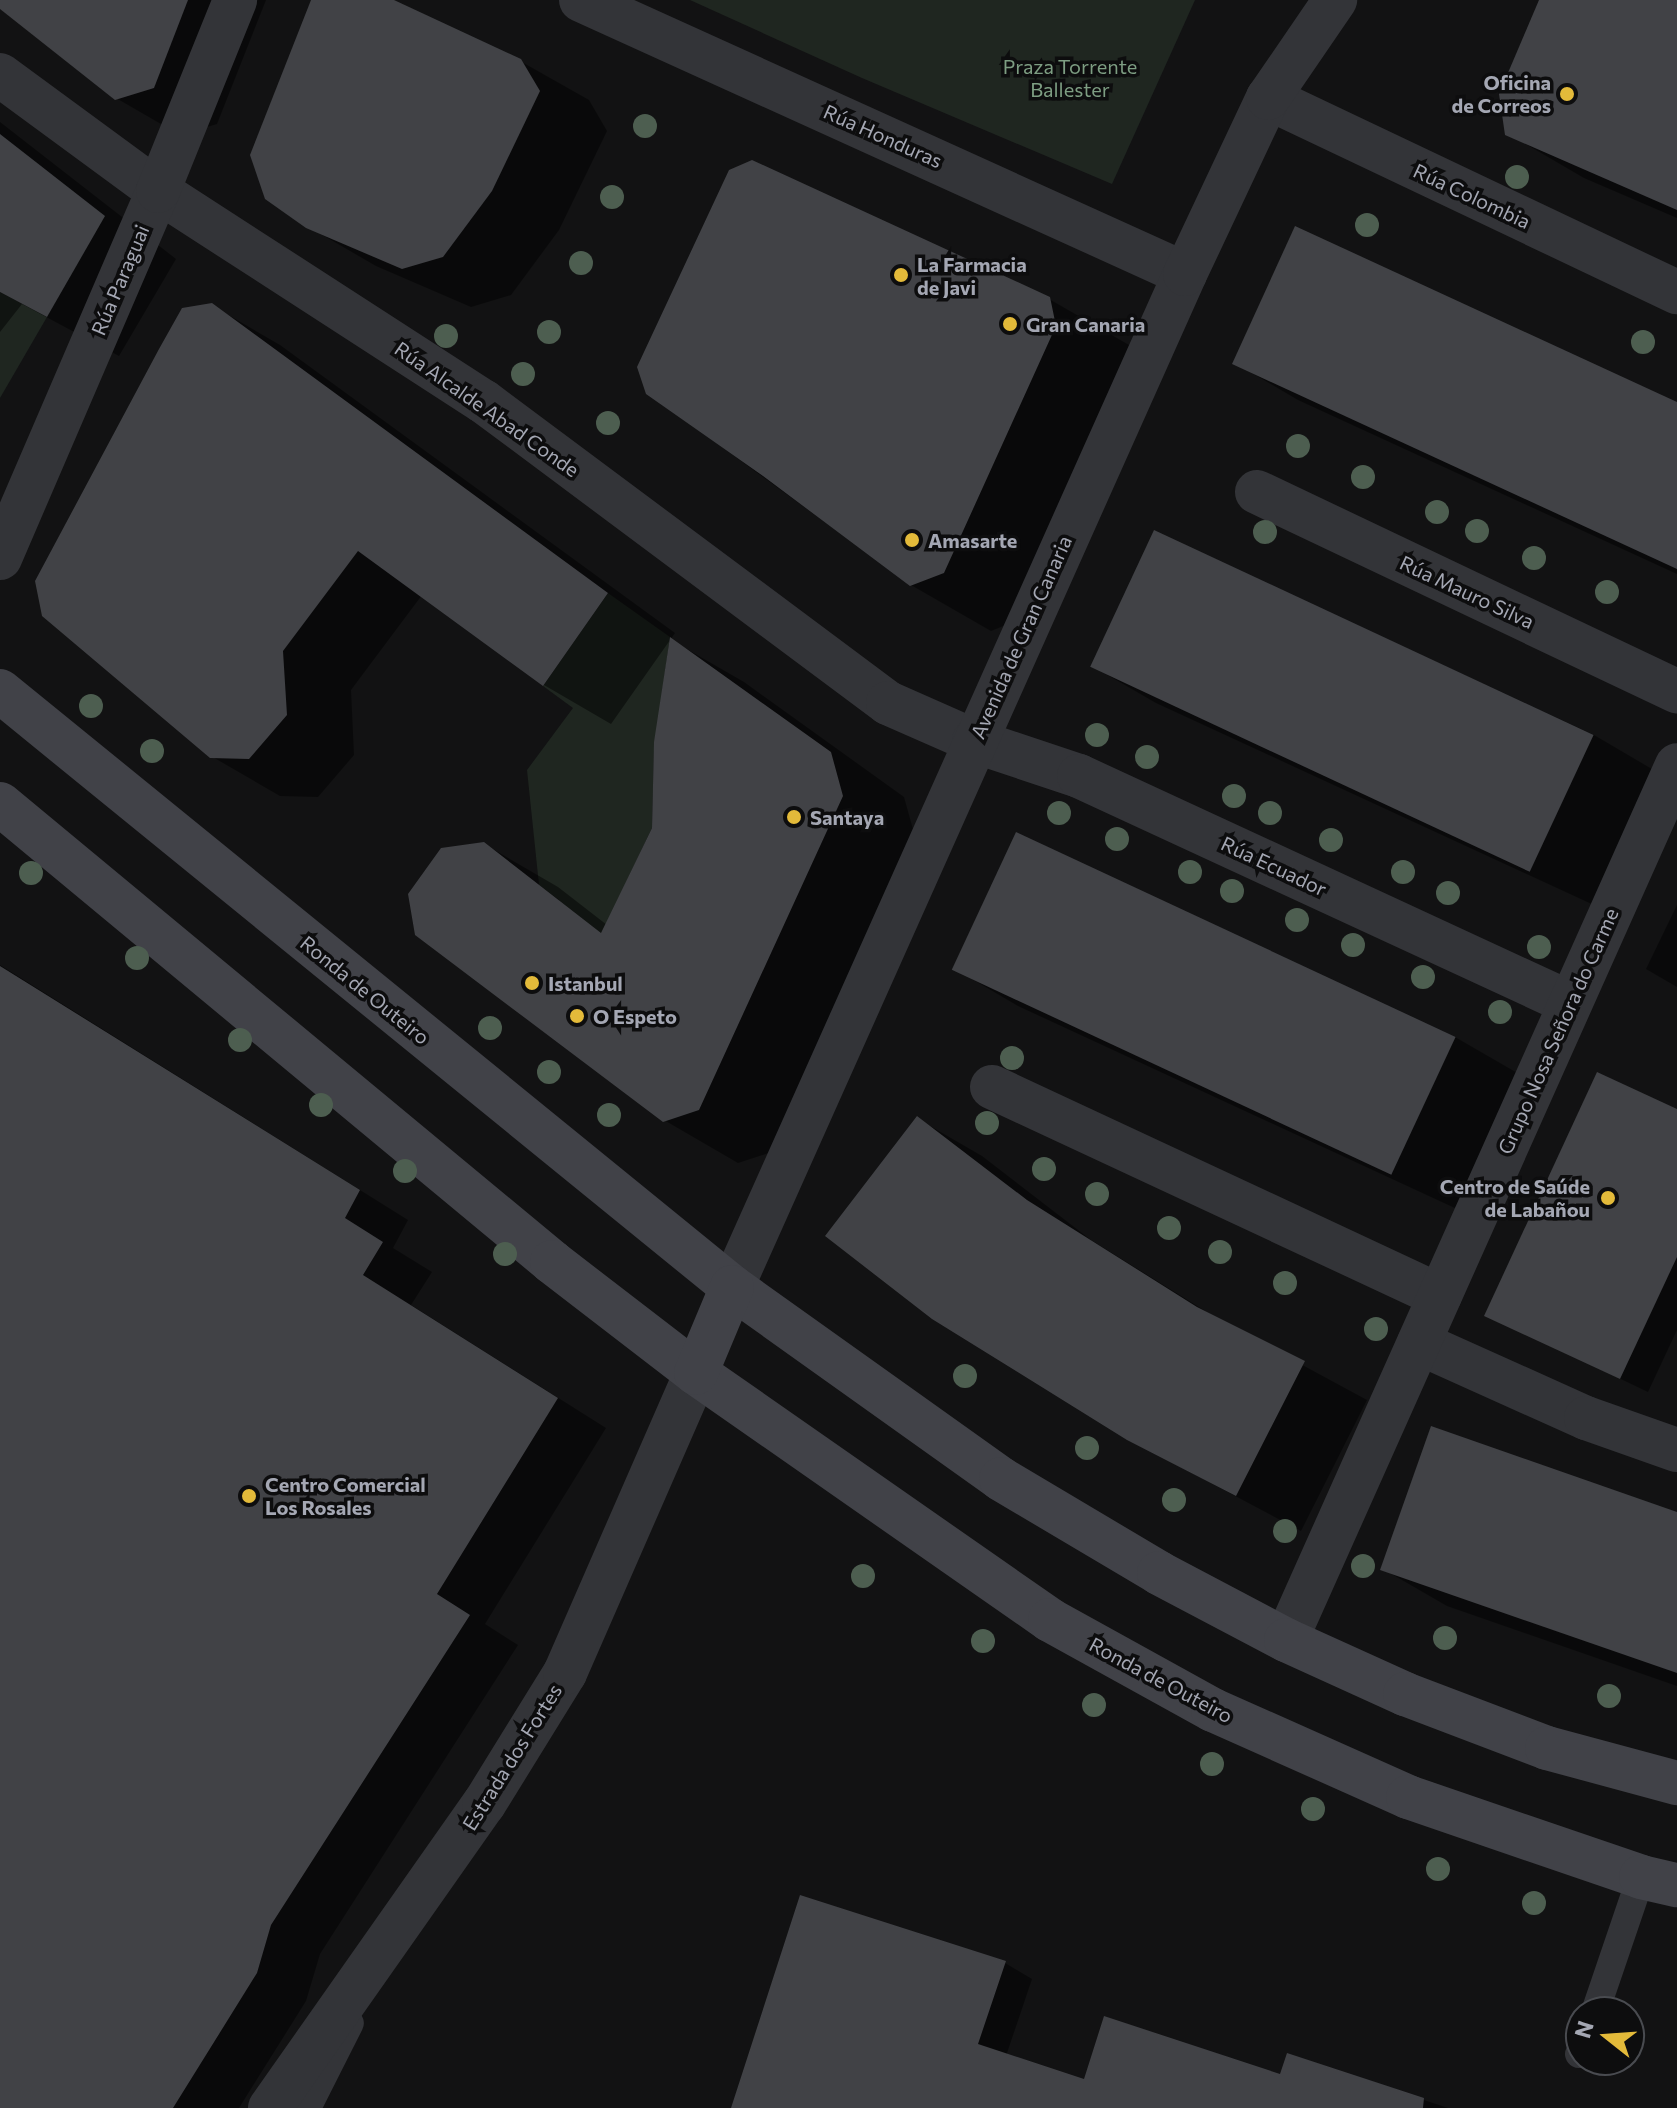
<!DOCTYPE html>
<meta charset="utf-8">
<style>
body{margin:0}
#map{position:relative;width:1677px;height:2108px;overflow:hidden;background:#121213;font-family:Commissioner,sans-serif}
div>[style]{position:absolute}
[style*='--x']{left:calc(var(--x)*1px);top:calc(var(--y)*1px);width:calc(var(--w)*1px);rotate:calc(var(--a)*1deg)}
.green>*{inset:0;background:#1f2620}
.shadow>*{inset:0;background:#0007}
.building>*{inset:0;background:#414246;transform-origin:0 0}
.lane>*{height:28px;margin:-14px;padding:0 14px;transform-origin:14px;border-radius:14px;background:#333438}
.street>*{height:44px;margin:-22px;padding:0 22px;transform-origin:22px;border-radius:22px;background:#333438}
.secondary>*{height:44px;margin:-22px;padding:0 22px;transform-origin:22px;border-radius:22px;background:#414248}
.trees>*{width:24px;height:24px;margin:-12px;border-radius:50%;background:#4d5e50}
.dots>*{width:22px;height:22px;translate:-50% -50%;box-sizing:border-box;border:4px solid #0d0d0e;border-radius:50%}
span{translate:-50% -50%;white-space:nowrap;text-align:center;line-height:1.15;-webkit-text-stroke:7px #0d0d0e;paint-order:stroke}
.park-label{font-size:20px;color:#7d9d82}
.poi-label{font-size:20px;color:#a4a7b3;font-weight:700}
.right{translate:-100% -50%;text-align:right}
.left{translate:0 -50%;text-align:left}
.street-label{font-size:20px;color:#a4a7b3}
.north{position:absolute;left:1565px;top:1996px;width:80px;height:80px;box-sizing:border-box;background:#0d0d0e;border:2px solid #494b50;border-radius:50%;rotate:287deg;font-size:22px;font-weight:700;line-height:32px;text-align:center;color:#a4a7b3}
.north::after{content:'';display:block;margin:auto;width:28px;height:36px;background:#e3ba3a;clip-path:polygon(50% 0,100% 100%,50% 72%,0 100%)}
</style>
<div id="map">
<div class="green">
<div style="clip-path:polygon(690px 0,1195px 0,1112px 184px,862px 78px)"></div>
<div style="clip-path:polygon(0 292px,47px 317px,0 398px)"></div>
<div style="clip-path:polygon(608px 593px,670px 637px,654px 750px,652px 828px,601px 935px,552px 911px,559px 900px,539px 885px,527px 770px,573px 708px,543px 686px)"></div>
</div>
<div class="shadow">
<div style="clip-path:polygon(0 0,266px 0,217px 124px,180px 135px,116px 98px,0 6px)"></div>
<div style="clip-path:polygon(313px 0,390px 0,520px 61px,589px 100px,607px 131px,559px 230px,511px 295px,471px 307px,376px 266px,307px 226px)"></div>
<div style="clip-path:polygon(1541px 0,1677px 0,1677px 218px,1584px 178px,1507px 133px)"></div>
<div style="clip-path:polygon(0 122px,176px 259px,119px 356px,22px 304px,0 332px)"></div>
<div style="clip-path:polygon(1049px 299px,1129px 345px,1023px 618px,991px 631px,911px 585px,648px 393px)"></div>
<div style="clip-path:polygon(211px 305px,280px 345px,675px 633px,611px 724px,544px 685px,422px 595px,351px 690px,354px 755px,318px 797px,280px 796px,211px 756px)"></div>
<div style="clip-path:polygon(1235px 363px,1677px 404px,1677px 574px,1298px 400px)"></div>
<div style="clip-path:polygon(1155px 532px,1594px 735px,1657px 772px,1596px 906px,1156px 703px,1092px 666px)"></div>
<div style="clip-path:polygon(671px 640px,744px 682px,904px 797px,916px 840px,772px 1152px,738px 1163px,664px 1120px,484px 844px,558px 887px,607px 925px,654px 828px)"></div>
<div style="clip-path:polygon(1677px 905px,1677px 987px,1646px 969px)"></div>
<div style="clip-path:polygon(0 965px,408px 1220px,393px 1248px,432px 1272px,411px 1305px,606px 1428px,485px 1624px,518px 1645px,320px 1954px,306px 2001px,239px 2108px,0 2108px)"></div>
<div style="clip-path:polygon(955px 969px,1455px 1037px,1519px 1074px,1457px 1209px,1018px 1006px)"></div>
<div style="clip-path:polygon(1677px 1111px,1677px 1330px,1648px 1392px,1487px 1315px)"></div>
<div style="clip-path:polygon(918px 1119px,982px 1156px,1091px 1240px,1223px 1322px,1367px 1400px,1301px 1531px,1128px 1439px)"></div>
<div style="clip-path:polygon(1677px 1514px,1677px 1686px,1447px 1606px,1383px 1569px)"></div>
<div style="clip-path:polygon(1005px 1963px,1032px 1979px,1006px 2056px,1085px 2082px,1281px 2077px,1288px 2055px,1448px 2108px,733px 2108px)"></div>
</div>
<div class="building">
<div style="clip-path:polygon(0 0,188px 0,154px 88px,115px 100px,0 9px)"></div>
<div style="clip-path:polygon(311px 0,394px 0,521px 59px,540px 91px,492px 191px,443px 257px,402px 269px,306px 228px,265px 199px,250px 155px)"></div>
<div style="clip-path:polygon(1539px 0,1677px 0,1677px 210px,1505px 135px,1499px 94px)"></div>
<div style="clip-path:polygon(0 134px,105px 216px,47px 317px,0 292px)"></div>
<div style="clip-path:polygon(752px 160px,1050px 297px,1056px 326px,944px 573px,910px 586px,763px 476px,646px 394px,637px 367px,729px 170px)"></div>
<div style="clip-path:polygon(1295px 226px,1677px 402px,1677px 569px,1232px 364px)"></div>
<div style="clip-path:polygon(212px 303px,608px 593px,543px 686px,358px 551px,283px 651px,287px 715px,249px 759px,210px 758px,42px 616px,35px 581px,159px 349px,182px 308px)"></div>
<div style="left:1154px;top:530px;width:485px;height:151px;rotate:25deg"></div>
<div style="clip-path:polygon(670px 637px,831px 752px,843px 796px,699px 1110px,663px 1122px,415px 935px,408px 894px,441px 848px,484px 842px,601px 933px,652px 828px,654px 742px)"></div>
<div style="left:1016px;top:832px;width:485px;height:152px;rotate:25deg"></div>
<div style="clip-path:polygon(0 966px,360px 1190px,345px 1218px,383px 1242px,363px 1275px,558px 1398px,437px 1594px,470px 1615px,271px 1925px,257px 1973px,173px 2108px,0 2108px)"></div>
<div style="clip-path:polygon(1597px 1072px,1677px 1109px,1677px 1257px,1620px 1379px,1484px 1316px)"></div>
<div style="clip-path:polygon(917px 1116px,1027px 1200px,1197px 1307px,1305px 1361px,1236px 1496px,1127px 1440px,932px 1319px,825px 1236px)"></div>
<div style="clip-path:polygon(1431px 1426px,1677px 1512px,1677px 1673px,1380px 1570px)"></div>
<div style="clip-path:polygon(800px 1895px,1006px 1961px,978px 2044px,1084px 2079px,1104px 2016px,1280px 2074px,1287px 2053px,1424px 2098px,1423px 2108px,731px 2108px)"></div>
</div>
<div class="lane">
<div style="--x:1595;--y:2012;--w:143;--a:-71.2"></div>
<div style="--x:1579;--y:2054;--w:4;--a:-63"></div>
<div style="--x:307;--y:2108;--w:95;--a:-63.2"></div>
</div>
<div class="street">
<div style="--x:581;--y:0;--w:663;--a:24.4"></div>
<div style="--x:0;--y:75;--w:196;--a:36.3"></div>
<div style="--x:158;--y:191;--w:387;--a:32.9"></div>
<div style="--x:483;--y:401;--w:505;--a:36.71"></div>
<div style="--x:888;--y:703;--w:94;--a:23.8"></div>
<div style="--x:974;--y:741;--w:111;--a:18.4"></div>
<div style="--x:1079;--y:776;--w:541;--a:24.81"></div>
<div style="--x:1268;--y:98;--w:453;--a:25.4"></div>
<div style="--x:1257;--y:492;--w:465;--a:25.4"></div>
<div style="--x:0;--y:558;--w:400;--a:-66.7"></div>
<div style="--x:158;--y:191;--w:206;--a:-68"></div>
<div style="--x:992;--y:1087;--w:494;--a:25"></div>
<div style="--x:732;--y:1287;--w:1110;--a:-65.91"></div>
<div style="--x:1185;--y:274;--w:195;--a:-64.8"></div>
<div style="--x:1268;--y:98;--w:119;--a:-55.6"></div>
<div style="--x:1419;--y:1343;--w:183;--a:24.2"></div>
<div style="--x:1586;--y:1418;--w:96;--a:19.4"></div>
<div style="--x:1286;--y:1640;--w:958;--a:-65.92"></div>
<div style="--x:270;--y:2108;--w:372;--a:-54.9"></div>
<div style="--x:484;--y:1804;--w:154;--a:-58.3"></div>
<div style="--x:565;--y:1673;--w:327;--a:-66.4"></div>
</div>
<div class="secondary">
<div style="--x:0;--y:691;--w:944;--a:39.15"></div>
<div style="--x:732;--y:1287;--w:330;--a:35.5"></div>
<div style="--x:1001;--y:1479;--w:184;--a:30.7"></div>
<div style="--x:1159;--y:1573;--w:144;--a:27.8"></div>
<div style="--x:1286;--y:1640;--w:131;--a:24.4"></div>
<div style="--x:1405;--y:1694;--w:152;--a:20.8"></div>
<div style="--x:1547;--y:1748;--w:135;--a:15.1"></div>
<div style="--x:0;--y:804;--w:717;--a:39.68"></div>
<div style="--x:552;--y:1262;--w:182;--a:37.6"></div>
<div style="--x:696;--y:1373;--w:432;--a:34.9"></div>
<div style="--x:1050;--y:1620;--w:186;--a:28.9"></div>
<div style="--x:1213;--y:1710;--w:214;--a:24"></div>
<div style="--x:1408;--y:1797;--w:246;--a:18.9"></div>
<div style="--x:1641;--y:1877;--w:37;--a:13"></div>
<div style="--x:696;--y:1373;--w:93;--a:-67.3"></div>
</div>
<div class="trees">
<div style="left:645px;top:126px"></div>
<div style="left:1517px;top:177px"></div>
<div style="left:612px;top:197px"></div>
<div style="left:1367px;top:225px"></div>
<div style="left:581px;top:263px"></div>
<div style="left:549px;top:332px"></div>
<div style="left:446px;top:336px"></div>
<div style="left:1643px;top:342px"></div>
<div style="left:523px;top:374px"></div>
<div style="left:608px;top:423px"></div>
<div style="left:1298px;top:446px"></div>
<div style="left:1363px;top:477px"></div>
<div style="left:1437px;top:512px"></div>
<div style="left:1477px;top:531px"></div>
<div style="left:1265px;top:532px"></div>
<div style="left:1534px;top:558px"></div>
<div style="left:1607px;top:592px"></div>
<div style="left:91px;top:706px"></div>
<div style="left:1097px;top:735px"></div>
<div style="left:152px;top:751px"></div>
<div style="left:1147px;top:757px"></div>
<div style="left:1234px;top:796px"></div>
<div style="left:1059px;top:813px"></div>
<div style="left:1270px;top:813px"></div>
<div style="left:1117px;top:839px"></div>
<div style="left:1331px;top:840px"></div>
<div style="left:1190px;top:872px"></div>
<div style="left:1403px;top:872px"></div>
<div style="left:31px;top:873px"></div>
<div style="left:1232px;top:891px"></div>
<div style="left:1448px;top:893px"></div>
<div style="left:1297px;top:920px"></div>
<div style="left:1353px;top:945px"></div>
<div style="left:1539px;top:947px"></div>
<div style="left:137px;top:958px"></div>
<div style="left:1423px;top:977px"></div>
<div style="left:1500px;top:1012px"></div>
<div style="left:490px;top:1028px"></div>
<div style="left:240px;top:1040px"></div>
<div style="left:1012px;top:1058px"></div>
<div style="left:549px;top:1072px"></div>
<div style="left:321px;top:1105px"></div>
<div style="left:609px;top:1115px"></div>
<div style="left:987px;top:1123px"></div>
<div style="left:1044px;top:1169px"></div>
<div style="left:405px;top:1171px"></div>
<div style="left:1097px;top:1194px"></div>
<div style="left:1169px;top:1228px"></div>
<div style="left:1220px;top:1252px"></div>
<div style="left:505px;top:1254px"></div>
<div style="left:1285px;top:1283px"></div>
<div style="left:1376px;top:1329px"></div>
<div style="left:965px;top:1376px"></div>
<div style="left:1087px;top:1448px"></div>
<div style="left:1174px;top:1500px"></div>
<div style="left:1285px;top:1531px"></div>
<div style="left:1363px;top:1566px"></div>
<div style="left:863px;top:1576px"></div>
<div style="left:1445px;top:1638px"></div>
<div style="left:983px;top:1641px"></div>
<div style="left:1609px;top:1696px"></div>
<div style="left:1094px;top:1705px"></div>
<div style="left:1212px;top:1764px"></div>
<div style="left:1313px;top:1809px"></div>
<div style="left:1438px;top:1869px"></div>
<div style="left:1534px;top:1903px"></div>
</div>
<div class="dots">
<div style="left:1567px;top:94px;background:#e3ba3a"></div>
<div style="left:901px;top:275px;background:#e3ba3a"></div>
<div style="left:1010px;top:324px;background:#e3ba3a"></div>
<div style="left:912px;top:540px;background:#e3ba3a"></div>
<div style="left:794px;top:817px;background:#e3ba3a"></div>
<div style="left:532px;top:983px;background:#e3ba3a"></div>
<div style="left:577px;top:1016px;background:#e3ba3a"></div>
<div style="left:1608px;top:1198px;background:#e3ba3a"></div>
<div style="left:249px;top:1496px;background:#e3ba3a"></div>
</div>
<div class="park-label">
<span style="left:1070px;top:78px">Praza Torrente<br>Ballester</span>
</div>
<div class="poi-label">
<span class="right" style="left:1551px;top:94px">Oficina<br>de Correos</span>
<span class="left" style="left:917px;top:276px">La Farmacia<br>de Javi</span>
<span class="left" style="left:1026px;top:324px">Gran Canaria</span>
<span class="left" style="left:928px;top:540px">Amasarte</span>
<span class="left" style="left:810px;top:817px">Santaya</span>
<span class="left" style="left:548px;top:983px">Istanbul</span>
<span class="left" style="left:593px;top:1016px">O Espeto</span>
<span class="right" style="left:1590px;top:1198px">Centro de Saúde<br>de Labañou</span>
<span class="left" style="left:265px;top:1496px">Centro Comercial<br>Los Rosales</span>
</div>
<div class="street-label">
<span style="left:883px;top:136px;rotate:24deg">Rúa Honduras</span>
<span style="left:1472px;top:196px;rotate:25deg">Rúa Colombia</span>
<span style="left:120px;top:280px;rotate:-67deg">Rúa Paraguai</span>
<span style="left:487px;top:409px;rotate:35deg">Rúa Alcalde Abad Conde</span>
<span style="left:1467px;top:592px;rotate:25deg">Rúa Mauro Silva</span>
<span style="left:1021px;top:637px;rotate:-66deg">Avenida de Gran Canaria</span>
<span style="left:1274px;top:866px;rotate:25deg">Rúa Ecuador</span>
<span style="left:365px;top:990px;rotate:39deg">Ronda de Outeiro</span>
<span style="left:1558px;top:1031px;rotate:-66deg">Grupo Nosa Señora do Carme</span>
<span style="left:1161px;top:1680px;rotate:28deg">Ronda de Outeiro</span>
<span style="left:512px;top:1757px;rotate:-58deg">Estrada dos Fortes</span>
</div>
<div class="north">N</div>
</div>
